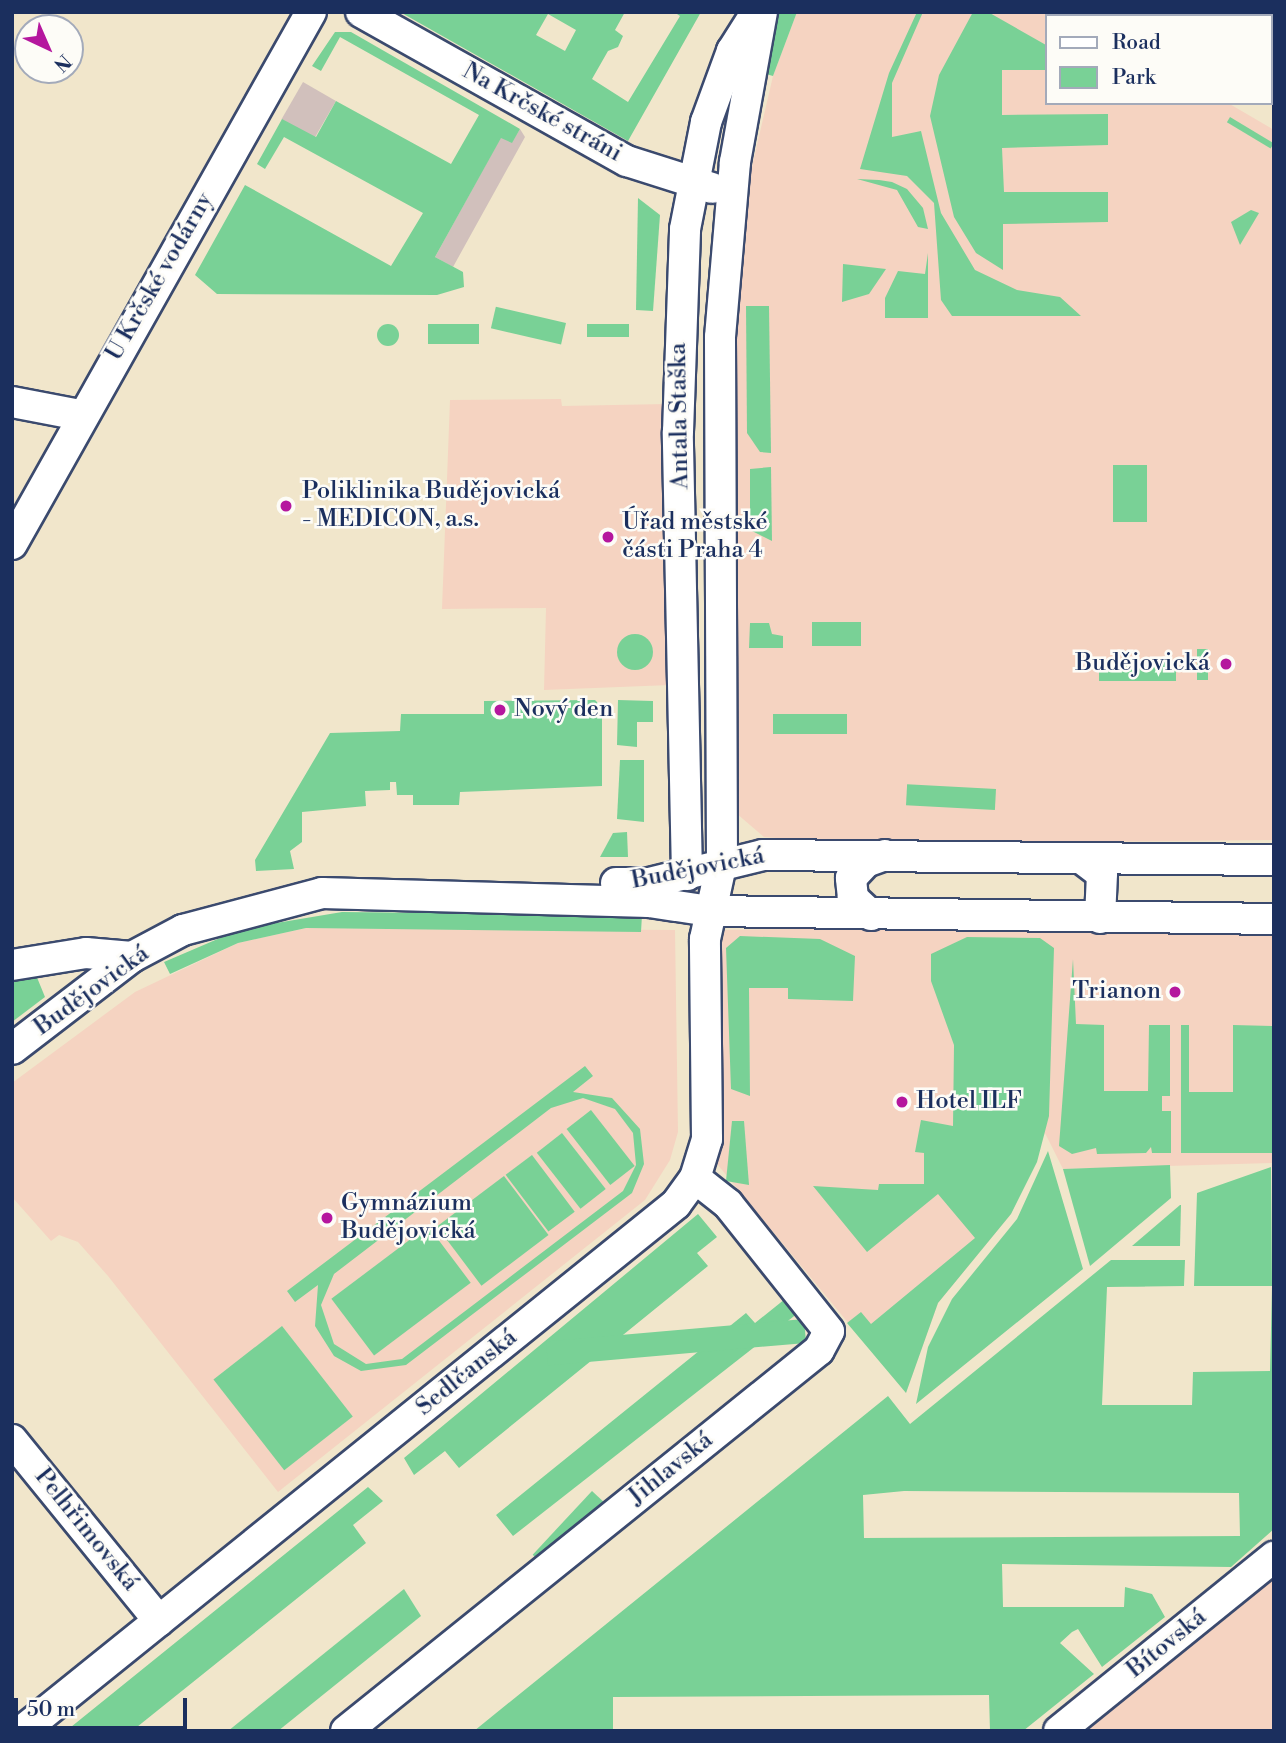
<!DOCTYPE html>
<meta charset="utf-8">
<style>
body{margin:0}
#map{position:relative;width:1286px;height:1743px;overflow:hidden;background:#f1e6cb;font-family:"Libre Bodoni",serif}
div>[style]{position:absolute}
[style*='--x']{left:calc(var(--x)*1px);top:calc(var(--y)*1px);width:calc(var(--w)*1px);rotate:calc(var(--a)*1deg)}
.built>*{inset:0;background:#f5d3c1}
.industrial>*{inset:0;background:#d1c0bc;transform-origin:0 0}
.green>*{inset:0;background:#79d196;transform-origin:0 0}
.round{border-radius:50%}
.roads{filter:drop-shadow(2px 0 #3b4a6e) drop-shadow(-2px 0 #3b4a6e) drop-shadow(0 2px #3b4a6e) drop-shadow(0 -2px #3b4a6e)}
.minor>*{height:30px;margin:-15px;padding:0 15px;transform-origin:15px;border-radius:15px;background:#fff}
.dots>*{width:19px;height:19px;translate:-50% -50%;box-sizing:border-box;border:4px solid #fdfcf7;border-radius:50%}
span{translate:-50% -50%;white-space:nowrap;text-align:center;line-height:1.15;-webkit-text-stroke:5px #fdfcf7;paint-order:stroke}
.street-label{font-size:24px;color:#1b2f5e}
.poi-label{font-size:24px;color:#1b2f5e}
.left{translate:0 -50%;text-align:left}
.right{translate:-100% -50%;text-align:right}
.frame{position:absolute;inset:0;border:14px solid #1b2f5e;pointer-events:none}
.legend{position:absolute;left:1045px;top:14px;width:228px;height:91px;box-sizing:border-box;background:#fdfcf7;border:2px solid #a3aaba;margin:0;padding:9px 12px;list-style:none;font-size:21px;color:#1b2f5e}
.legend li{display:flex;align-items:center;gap:14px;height:35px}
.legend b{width:35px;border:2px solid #a3aaba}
.north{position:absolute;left:14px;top:14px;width:70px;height:70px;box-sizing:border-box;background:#fdfcf7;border:2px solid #a3aaba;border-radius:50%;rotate:136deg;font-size:19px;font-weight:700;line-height:28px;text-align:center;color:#1b2f5e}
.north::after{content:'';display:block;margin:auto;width:24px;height:32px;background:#b5179e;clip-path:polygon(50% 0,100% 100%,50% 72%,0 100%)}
.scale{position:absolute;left:14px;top:1698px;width:173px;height:32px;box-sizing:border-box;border:4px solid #1b2f5e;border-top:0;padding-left:9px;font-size:21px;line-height:24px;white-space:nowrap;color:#1b2f5e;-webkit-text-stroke:5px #fdfcf7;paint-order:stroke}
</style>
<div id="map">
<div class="built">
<div style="clip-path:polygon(797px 12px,1070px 12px,1076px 16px,1046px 16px,1046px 103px,1228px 103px,1274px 130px,1274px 840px,857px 844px,764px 837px,736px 813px,732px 437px,738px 227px,773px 76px)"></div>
<div style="clip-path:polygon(1140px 12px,1274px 12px,1274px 36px,1270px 42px,1270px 16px)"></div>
<div style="clip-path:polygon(561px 399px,562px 406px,667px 404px,670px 685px,544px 690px,546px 608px,442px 609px,450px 400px)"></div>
<div style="clip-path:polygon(956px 927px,1274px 934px,1274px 1163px,1063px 1169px,1045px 1133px,1011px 1214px,938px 1303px,906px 1393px,713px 1159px,717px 930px)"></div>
<div style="clip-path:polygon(306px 928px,675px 930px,678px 1132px,670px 1160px,645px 1200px,278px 1492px,108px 1276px,78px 1242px,59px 1235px,51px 1241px,12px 1197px,12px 1083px,135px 992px,238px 943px)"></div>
<div style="clip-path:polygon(1274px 1578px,1274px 1731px,1081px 1731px)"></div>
</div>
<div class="industrial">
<div style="left:303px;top:82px;width:38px;height:43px;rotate:30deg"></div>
<div style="clip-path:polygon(520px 129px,525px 137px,453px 267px,435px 257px,501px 137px,512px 142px)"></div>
</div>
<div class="green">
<div style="clip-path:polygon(evenodd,400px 12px,625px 12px,615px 30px,623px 36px,618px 47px,608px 51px,592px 79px,628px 102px,680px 16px,674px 12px,701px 12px,628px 141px,400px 12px,548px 14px,576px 30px,565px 51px,536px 35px,548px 14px)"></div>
<div style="clip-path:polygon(777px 12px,797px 12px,773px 76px,766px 74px)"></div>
<div style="clip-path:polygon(917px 12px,923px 12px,892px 83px,892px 137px,921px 131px,941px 213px,975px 270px,1017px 290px,1060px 297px,1081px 316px,952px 316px,941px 300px,934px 203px,907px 176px,860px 169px,889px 73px)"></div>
<div style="clip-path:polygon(973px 12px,988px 12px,1046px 45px,1046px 70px,1002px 70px,1002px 115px,1108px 114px,1108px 145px,1002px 148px,1004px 192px,1108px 192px,1108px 222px,1003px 224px,1003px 270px,976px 253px,954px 217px,930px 116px,939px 75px)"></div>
<div style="clip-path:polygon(335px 32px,351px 32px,520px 129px,512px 143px,501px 138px,435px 257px,463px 272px,464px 287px,437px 295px,217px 294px,195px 275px,245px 185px,391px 266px,423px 213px,284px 137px,265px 169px,257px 164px,282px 119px,316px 137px,336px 101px,451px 164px,479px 115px,340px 37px,321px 71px,312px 66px)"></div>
<div style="left:1230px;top:117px;width:51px;height:6px;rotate:31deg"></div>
<div style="clip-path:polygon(857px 179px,879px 180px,892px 182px,907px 189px,923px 208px,928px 229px,918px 227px,897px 190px)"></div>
<div style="clip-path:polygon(638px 198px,660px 215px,653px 311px,636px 310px)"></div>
<div style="clip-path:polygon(1251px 210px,1259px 213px,1240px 245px,1231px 222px)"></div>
<div style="clip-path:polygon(928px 253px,928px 318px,885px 318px,885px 298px,898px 271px,925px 274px)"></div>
<div style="clip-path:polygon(843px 264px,886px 269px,869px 294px,842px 302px)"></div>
<div style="clip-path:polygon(746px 306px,769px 306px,771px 453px,760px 452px,747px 433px)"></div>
<div style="left:566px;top:323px;width:22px;height:72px;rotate:103deg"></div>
<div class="round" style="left:377px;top:324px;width:22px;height:22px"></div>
<div style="left:428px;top:324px;width:51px;height:20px"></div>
<div style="left:587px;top:324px;width:42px;height:13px"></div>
<div style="left:1147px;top:465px;width:57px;height:34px;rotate:90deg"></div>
<div style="clip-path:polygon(771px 467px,772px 541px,750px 530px,750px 469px)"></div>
<div style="left:861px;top:622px;width:24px;height:49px;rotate:90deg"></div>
<div style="clip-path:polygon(750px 623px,769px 623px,772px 634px,783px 636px,783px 648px,749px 648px)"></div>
<div class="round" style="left:617px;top:634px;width:36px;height:36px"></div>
<div style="left:1197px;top:649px;width:11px;height:31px"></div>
<div style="left:1176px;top:661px;width:20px;height:77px;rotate:90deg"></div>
<div style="clip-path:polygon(595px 700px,602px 707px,602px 786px,460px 792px,459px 805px,413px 805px,413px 795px,397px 795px,396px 782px,390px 782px,390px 790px,365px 791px,366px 806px,302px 812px,302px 842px,290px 851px,294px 869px,256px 871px,255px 860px,330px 733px,400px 731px,401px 714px,484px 714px,484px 701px)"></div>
<div style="clip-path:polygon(618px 700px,653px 701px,653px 722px,637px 722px,637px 747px,617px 745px)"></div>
<div style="left:847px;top:714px;width:20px;height:74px;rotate:90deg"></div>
<div style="clip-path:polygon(620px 760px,644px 760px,644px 822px,617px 819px)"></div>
<div style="left:996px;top:789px;width:21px;height:89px;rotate:93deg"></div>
<div style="clip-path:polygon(627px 832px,628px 857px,600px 857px,613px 833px)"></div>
<div style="clip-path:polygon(342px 912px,642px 915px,641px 932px,306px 928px,238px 943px,170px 974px,164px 962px,241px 929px)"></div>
<div style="clip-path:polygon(740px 936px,820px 939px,855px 956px,853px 1001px,788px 999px,788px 988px,749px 988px,750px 1096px,731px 1089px,726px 948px)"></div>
<div style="clip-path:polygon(967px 937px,1040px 938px,1054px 948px,1049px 1116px,1037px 1162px,1011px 1214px,938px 1303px,906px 1393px,847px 1323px,861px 1312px,871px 1324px,975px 1238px,938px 1194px,867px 1252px,813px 1186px,878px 1190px,879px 1184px,924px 1184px,924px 1153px,915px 1152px,921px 1120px,953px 1126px,954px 1045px,931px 981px,931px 954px)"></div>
<div style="clip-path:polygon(1073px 959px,1076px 1024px,1104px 1025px,1104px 1091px,1148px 1091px,1149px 1025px,1170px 1025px,1170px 1096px,1162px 1096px,1162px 1111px,1171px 1111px,1171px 1153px,1152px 1153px,1151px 1147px,1146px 1153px,1097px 1154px,1096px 1148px,1072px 1154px,1059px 1146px)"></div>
<div style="clip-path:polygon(36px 975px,45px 997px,12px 1022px,12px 981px)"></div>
<div style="clip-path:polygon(1181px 1025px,1189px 1025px,1189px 1092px,1233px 1092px,1233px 1025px,1274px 1026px,1274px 1153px,1181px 1153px)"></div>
<div style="clip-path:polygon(evenodd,585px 1066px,593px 1076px,573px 1092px,612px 1098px,640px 1129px,644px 1164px,632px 1193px,406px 1365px,361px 1371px,334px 1356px,315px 1326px,318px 1285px,295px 1302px,287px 1291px,585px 1066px,583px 1098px,615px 1109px,633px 1133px,636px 1165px,623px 1191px,402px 1359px,366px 1364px,334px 1344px,321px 1305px,334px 1274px,551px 1108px,583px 1098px)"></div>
<div style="left:591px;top:1110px;width:71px;height:31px;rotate:52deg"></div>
<div style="clip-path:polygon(732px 1121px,744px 1121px,749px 1185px,726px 1181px)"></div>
<div style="left:562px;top:1133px;width:71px;height:32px;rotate:52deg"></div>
<div style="clip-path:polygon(1048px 1151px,1083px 1269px,916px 1404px,928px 1347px,952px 1299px,1017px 1219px)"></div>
<div style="left:532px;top:1155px;width:71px;height:33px;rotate:53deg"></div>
<div style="clip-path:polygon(1170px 1165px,1171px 1198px,1090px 1266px,1063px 1169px)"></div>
<div style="clip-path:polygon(evenodd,1271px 1167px,1274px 1529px,1231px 1567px,1002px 1564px,1003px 1607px,1124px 1607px,1125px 1587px,1152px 1594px,1165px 1617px,1102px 1667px,1078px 1629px,1072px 1632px,1060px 1643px,1094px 1674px,1023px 1731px,990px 1731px,989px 1695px,613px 1697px,613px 1731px,474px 1731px,888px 1396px,910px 1424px,1111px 1260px,1185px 1260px,1184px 1286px,1107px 1287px,1102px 1405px,1192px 1405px,1193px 1372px,1270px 1371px,1272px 1286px,1194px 1286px,1197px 1193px,1271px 1167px,904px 1491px,1239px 1493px,1240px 1536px,864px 1538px,863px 1495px,904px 1491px)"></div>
<div style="left:504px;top:1176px;width:74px;height:84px;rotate:53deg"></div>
<div style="clip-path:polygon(1181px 1205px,1180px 1246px,1132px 1246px,1180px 1205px)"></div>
<div style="clip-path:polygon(698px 1214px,717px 1237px,697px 1253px,708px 1266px,459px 1468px,445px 1451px,414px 1475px,404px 1458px)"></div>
<div style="left:428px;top:1226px;width:71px;height:121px;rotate:53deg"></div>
<div style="clip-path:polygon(785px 1299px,798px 1313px,513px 1536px,496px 1515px,746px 1313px,755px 1323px)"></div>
<div style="left:804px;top:1319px;width:24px;height:259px;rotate:85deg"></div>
<div style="left:282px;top:1326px;width:115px;height:87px;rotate:52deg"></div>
<div style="clip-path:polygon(368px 1487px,383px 1501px,353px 1525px,366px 1543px,132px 1731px,66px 1731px)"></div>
<div style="left:592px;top:1491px;width:19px;height:87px;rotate:43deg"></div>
<div style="clip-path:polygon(404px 1589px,421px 1616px,278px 1731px,228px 1731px)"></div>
</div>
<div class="roads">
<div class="minor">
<div style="--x:361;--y:12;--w:305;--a:29.3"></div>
<div style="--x:627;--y:161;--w:89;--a:17.6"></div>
<div style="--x:12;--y:402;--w:69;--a:10.8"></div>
<div style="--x:12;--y:544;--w:610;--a:-60.66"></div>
<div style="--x:1081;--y:858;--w:26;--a:37"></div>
<div style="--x:1102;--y:874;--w:44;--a:92.6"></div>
<div style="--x:687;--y:875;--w:443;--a:-91.2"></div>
<div style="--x:678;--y:432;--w:203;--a:-88"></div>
<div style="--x:685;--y:229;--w:109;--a:-78.9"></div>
<div style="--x:706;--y:122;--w:76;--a:-69.9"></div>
<div style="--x:732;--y:51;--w:45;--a:-57.7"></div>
<div style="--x:616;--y:883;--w:33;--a:0"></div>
<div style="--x:649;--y:883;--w:117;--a:-13.8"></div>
<div style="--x:763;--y:855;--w:511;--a:0.56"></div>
<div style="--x:871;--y:915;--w:25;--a:-137"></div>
<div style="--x:853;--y:898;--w:20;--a:-96"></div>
<div style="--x:851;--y:878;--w:22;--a:-47"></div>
<div style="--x:866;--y:862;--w:20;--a:-20"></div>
<div style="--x:12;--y:965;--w:75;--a:-9.2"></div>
<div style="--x:86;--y:953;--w:46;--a:5"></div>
<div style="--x:12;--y:1049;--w:151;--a:-37.5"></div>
<div style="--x:132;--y:957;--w:58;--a:-27.9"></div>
<div style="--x:183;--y:930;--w:144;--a:-14.9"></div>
<div style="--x:322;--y:893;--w:327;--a:1.6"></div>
<div style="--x:649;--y:902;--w:62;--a:8.4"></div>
<div style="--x:710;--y:911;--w:564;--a:0.81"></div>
<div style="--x:12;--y:1440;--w:233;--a:50.9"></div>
<div style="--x:22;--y:1731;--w:840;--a:-38.86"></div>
<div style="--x:676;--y:1204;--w:32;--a:-54"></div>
<div style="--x:695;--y:1178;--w:41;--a:-72.9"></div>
<div style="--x:707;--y:1139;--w:200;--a:-90.6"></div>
<div style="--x:705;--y:939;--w:80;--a:-77.7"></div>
<div style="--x:722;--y:861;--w:524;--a:-90.22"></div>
<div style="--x:720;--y:337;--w:176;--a:-85.1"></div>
<div style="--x:735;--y:162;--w:152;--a:-79.8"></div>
<div style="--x:346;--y:1731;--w:607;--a:-38.85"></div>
<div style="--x:819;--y:1350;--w:21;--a:-62"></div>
<div style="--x:829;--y:1331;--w:162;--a:-128.5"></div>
<div style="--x:728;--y:1204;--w:42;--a:-141.8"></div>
<div style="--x:1059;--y:1731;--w:277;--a:-39"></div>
</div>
</div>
<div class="dots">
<div style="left:286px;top:506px;background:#b5179e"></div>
<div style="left:608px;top:537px;background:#b5179e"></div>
<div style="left:1226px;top:664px;background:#b5179e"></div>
<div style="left:500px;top:710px;background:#b5179e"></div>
<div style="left:1175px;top:992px;background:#b5179e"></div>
<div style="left:902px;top:1102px;background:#b5179e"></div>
<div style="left:327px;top:1218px;background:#b5179e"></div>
</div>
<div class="street-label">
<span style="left:542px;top:113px;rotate:29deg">Na Krčské stráni</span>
<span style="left:160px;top:277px;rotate:-60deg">U Krčské vodárny</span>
<span style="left:680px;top:416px;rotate:-91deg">Antala Staška</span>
<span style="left:698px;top:869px;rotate:-11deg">Budějovická</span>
<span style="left:92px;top:991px;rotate:-36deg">Budějovická</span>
<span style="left:467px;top:1373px;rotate:-39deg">Sedlčanská</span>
<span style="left:671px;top:1469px;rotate:-39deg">Jihlavská</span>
<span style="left:86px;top:1530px;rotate:51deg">Pelhřimovská</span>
<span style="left:1167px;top:1644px;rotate:-39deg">Bítovská</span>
</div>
<div class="poi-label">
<span class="left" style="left:302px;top:506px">Poliklinika Budějovická<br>- MEDICON, a.s.</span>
<span class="left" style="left:622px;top:537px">Úřad městské<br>části Praha 4</span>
<span class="right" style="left:1210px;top:664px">Budějovická</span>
<span class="left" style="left:514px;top:710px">Nový den</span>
<span class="right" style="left:1161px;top:992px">Trianon</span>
<span class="left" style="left:916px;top:1102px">Hotel ILF</span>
<span class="left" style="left:341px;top:1218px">Gymnázium<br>Budějovická</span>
</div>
<div class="frame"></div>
<ul class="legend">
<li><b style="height:9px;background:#fff"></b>Road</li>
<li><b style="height:19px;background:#79d196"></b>Park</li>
</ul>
<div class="north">N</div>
<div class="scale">50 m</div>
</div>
